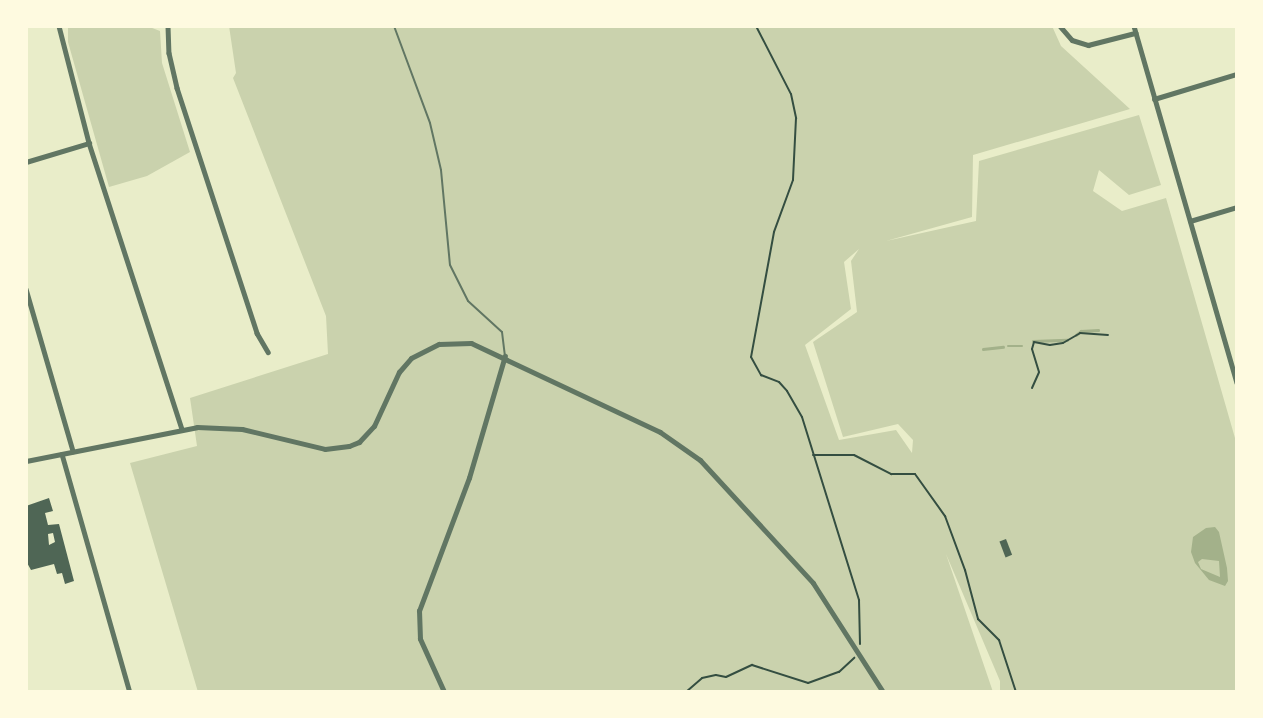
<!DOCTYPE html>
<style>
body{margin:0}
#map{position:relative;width:1263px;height:718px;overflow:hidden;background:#e9edc9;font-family:Mulish,sans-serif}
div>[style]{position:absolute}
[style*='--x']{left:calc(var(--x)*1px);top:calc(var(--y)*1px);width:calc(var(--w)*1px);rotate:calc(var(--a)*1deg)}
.green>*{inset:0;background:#cad2ad}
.water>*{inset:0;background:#a3b18a}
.stream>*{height:2.5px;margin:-1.25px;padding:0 1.25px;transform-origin:1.25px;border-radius:1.25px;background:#a3b18a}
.building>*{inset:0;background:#4f6655;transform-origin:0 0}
.path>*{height:2px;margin:-1px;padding:0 1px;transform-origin:1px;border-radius:1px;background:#344e41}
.service>*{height:2px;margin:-1px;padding:0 1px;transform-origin:1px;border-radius:1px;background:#617663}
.minor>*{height:4.5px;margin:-2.25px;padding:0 2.25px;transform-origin:2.25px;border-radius:2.25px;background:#617663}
.tertiary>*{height:5px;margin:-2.5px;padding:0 2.5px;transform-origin:2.5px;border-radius:2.5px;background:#617663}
span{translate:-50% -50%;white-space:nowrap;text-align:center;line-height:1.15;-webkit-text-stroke:7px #fefae0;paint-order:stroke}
.frame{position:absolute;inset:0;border:28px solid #fefae0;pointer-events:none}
</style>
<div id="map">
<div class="green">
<div style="clip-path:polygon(68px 26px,147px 26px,160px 31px,162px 63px,190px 152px,147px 176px,109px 187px,68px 42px)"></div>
<div style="clip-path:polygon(evenodd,229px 26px,1052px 26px,1061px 46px,1130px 109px,973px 155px,972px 217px,886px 241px,976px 221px,979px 161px,1139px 115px,1161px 185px,1129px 195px,1099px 170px,1093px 191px,1122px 211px,1166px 198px,1237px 445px,1237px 692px,1000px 692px,1000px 681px,946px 554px,993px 692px,198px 692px,130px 463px,197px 446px,190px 398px,328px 354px,326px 316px,233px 78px,236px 73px,229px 26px,859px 249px,851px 261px,857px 312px,813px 342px,843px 437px,898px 424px,913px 440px,912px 453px,896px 430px,839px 440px,805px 345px,851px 309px,844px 262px,859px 249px)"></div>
</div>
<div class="water">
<div style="clip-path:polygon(evenodd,1206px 528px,1215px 527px,1219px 532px,1227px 568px,1228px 581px,1225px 586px,1209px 580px,1195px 563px,1191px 552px,1193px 537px,1206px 528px,1202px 559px,1219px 561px,1220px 577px,1201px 569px,1198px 562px,1202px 559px)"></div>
</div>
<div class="stream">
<div style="--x:1076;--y:335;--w:6;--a:-39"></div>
<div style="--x:1081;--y:331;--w:17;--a:-3"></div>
<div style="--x:1033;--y:341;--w:34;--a:-2"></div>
<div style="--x:1008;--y:346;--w:14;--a:0"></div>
<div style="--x:983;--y:349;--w:20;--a:-6"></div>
</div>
<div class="building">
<div style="clip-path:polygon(evenodd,49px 498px,53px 511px,45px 513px,48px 525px,59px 524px,74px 581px,65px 584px,62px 573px,57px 574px,54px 564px,31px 570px,26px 561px,26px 506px,49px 498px,53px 533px,55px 542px,49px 545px,48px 534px,53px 533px)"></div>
<div style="left:1006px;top:539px;width:17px;height:7px;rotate:69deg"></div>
</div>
<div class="path">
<div style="--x:756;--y:26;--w:76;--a:62.8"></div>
<div style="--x:791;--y:94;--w:25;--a:78"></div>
<div style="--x:796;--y:118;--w:62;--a:92.8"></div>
<div style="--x:793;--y:180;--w:55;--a:110.1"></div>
<div style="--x:774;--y:232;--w:127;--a:100.4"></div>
<div style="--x:751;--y:357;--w:21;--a:61"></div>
<div style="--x:761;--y:375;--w:19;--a:21"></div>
<div style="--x:779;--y:382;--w:12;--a:48"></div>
<div style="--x:787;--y:391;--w:30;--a:60"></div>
<div style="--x:802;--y:417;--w:192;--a:72.7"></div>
<div style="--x:859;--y:600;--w:44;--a:88.7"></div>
<div style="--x:1032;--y:388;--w:17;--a:-66"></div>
<div style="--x:1039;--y:372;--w:24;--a:-107"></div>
<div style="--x:1032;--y:349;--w:7;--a:-74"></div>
<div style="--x:1034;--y:342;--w:16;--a:11"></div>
<div style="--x:1050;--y:345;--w:13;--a:-9"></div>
<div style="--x:1063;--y:343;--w:20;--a:-30"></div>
<div style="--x:1080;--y:333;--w:28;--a:4"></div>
<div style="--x:813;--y:455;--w:41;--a:0"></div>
<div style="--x:854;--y:455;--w:42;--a:27.2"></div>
<div style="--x:891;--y:474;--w:24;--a:0"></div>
<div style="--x:915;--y:474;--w:52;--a:54.5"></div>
<div style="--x:945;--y:516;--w:58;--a:69.7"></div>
<div style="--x:965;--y:570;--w:51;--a:75.1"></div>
<div style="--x:978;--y:619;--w:30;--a:45"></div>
<div style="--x:999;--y:640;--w:55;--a:71.9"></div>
<div style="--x:686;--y:692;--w:21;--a:-41"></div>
<div style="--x:702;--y:678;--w:14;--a:-12"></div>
<div style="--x:716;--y:675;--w:10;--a:11"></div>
<div style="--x:726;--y:677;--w:29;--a:-25"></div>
<div style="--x:752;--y:665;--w:59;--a:17.8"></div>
<div style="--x:808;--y:683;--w:33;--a:-20"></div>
<div style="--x:839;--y:672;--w:21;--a:-43"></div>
</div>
<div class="service">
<div style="--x:394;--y:26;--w:103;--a:69.6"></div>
<div style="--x:430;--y:123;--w:48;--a:76.8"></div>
<div style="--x:441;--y:170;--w:95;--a:84.6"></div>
<div style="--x:450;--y:265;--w:40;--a:63.4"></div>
<div style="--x:468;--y:301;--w:46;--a:42.4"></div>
<div style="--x:502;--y:332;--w:23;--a:83"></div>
</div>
<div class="minor">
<div style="--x:59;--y:26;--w:121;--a:75.6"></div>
<div style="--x:89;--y:143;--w:301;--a:72"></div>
<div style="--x:168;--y:26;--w:27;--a:88"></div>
<div style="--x:169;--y:53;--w:36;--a:77"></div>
<div style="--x:177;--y:88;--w:258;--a:71.9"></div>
<div style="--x:257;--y:333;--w:22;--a:60"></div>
<div style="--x:1060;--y:26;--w:18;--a:49"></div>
<div style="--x:1072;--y:40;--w:17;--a:17"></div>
<div style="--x:1088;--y:45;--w:49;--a:-14.3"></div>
<div style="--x:1134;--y:26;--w:371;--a:73.9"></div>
<div style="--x:1154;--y:99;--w:87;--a:-16.8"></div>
<div style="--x:26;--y:162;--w:66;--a:-16.8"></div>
<div style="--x:1190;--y:221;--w:49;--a:-16.6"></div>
<div style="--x:26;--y:289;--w:169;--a:73.8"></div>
<div style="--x:62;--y:454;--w:248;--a:74.1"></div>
<div style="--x:444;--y:692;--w:58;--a:-114.4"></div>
<div style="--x:420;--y:639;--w:28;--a:-92"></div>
<div style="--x:419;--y:611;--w:142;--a:-69.4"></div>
<div style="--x:469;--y:478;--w:127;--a:-73.6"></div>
</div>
<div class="tertiary">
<div style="--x:26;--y:461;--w:174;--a:-11.2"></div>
<div style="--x:197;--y:427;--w:45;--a:2.5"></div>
<div style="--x:242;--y:429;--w:85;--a:13.5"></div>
<div style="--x:325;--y:449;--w:24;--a:-7"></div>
<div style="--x:349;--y:446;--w:11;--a:-22"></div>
<div style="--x:359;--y:442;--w:22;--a:-47"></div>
<div style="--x:374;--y:426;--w:60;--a:-65.2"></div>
<div style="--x:399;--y:372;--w:18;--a:-49"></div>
<div style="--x:411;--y:358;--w:31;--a:-27"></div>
<div style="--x:439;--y:344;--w:32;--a:-2"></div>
<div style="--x:471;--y:343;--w:209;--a:25.2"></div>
<div style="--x:660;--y:432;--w:49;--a:35"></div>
<div style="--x:700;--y:460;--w:167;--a:47.4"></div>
<div style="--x:813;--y:583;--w:130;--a:57.3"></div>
</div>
<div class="frame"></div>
</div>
